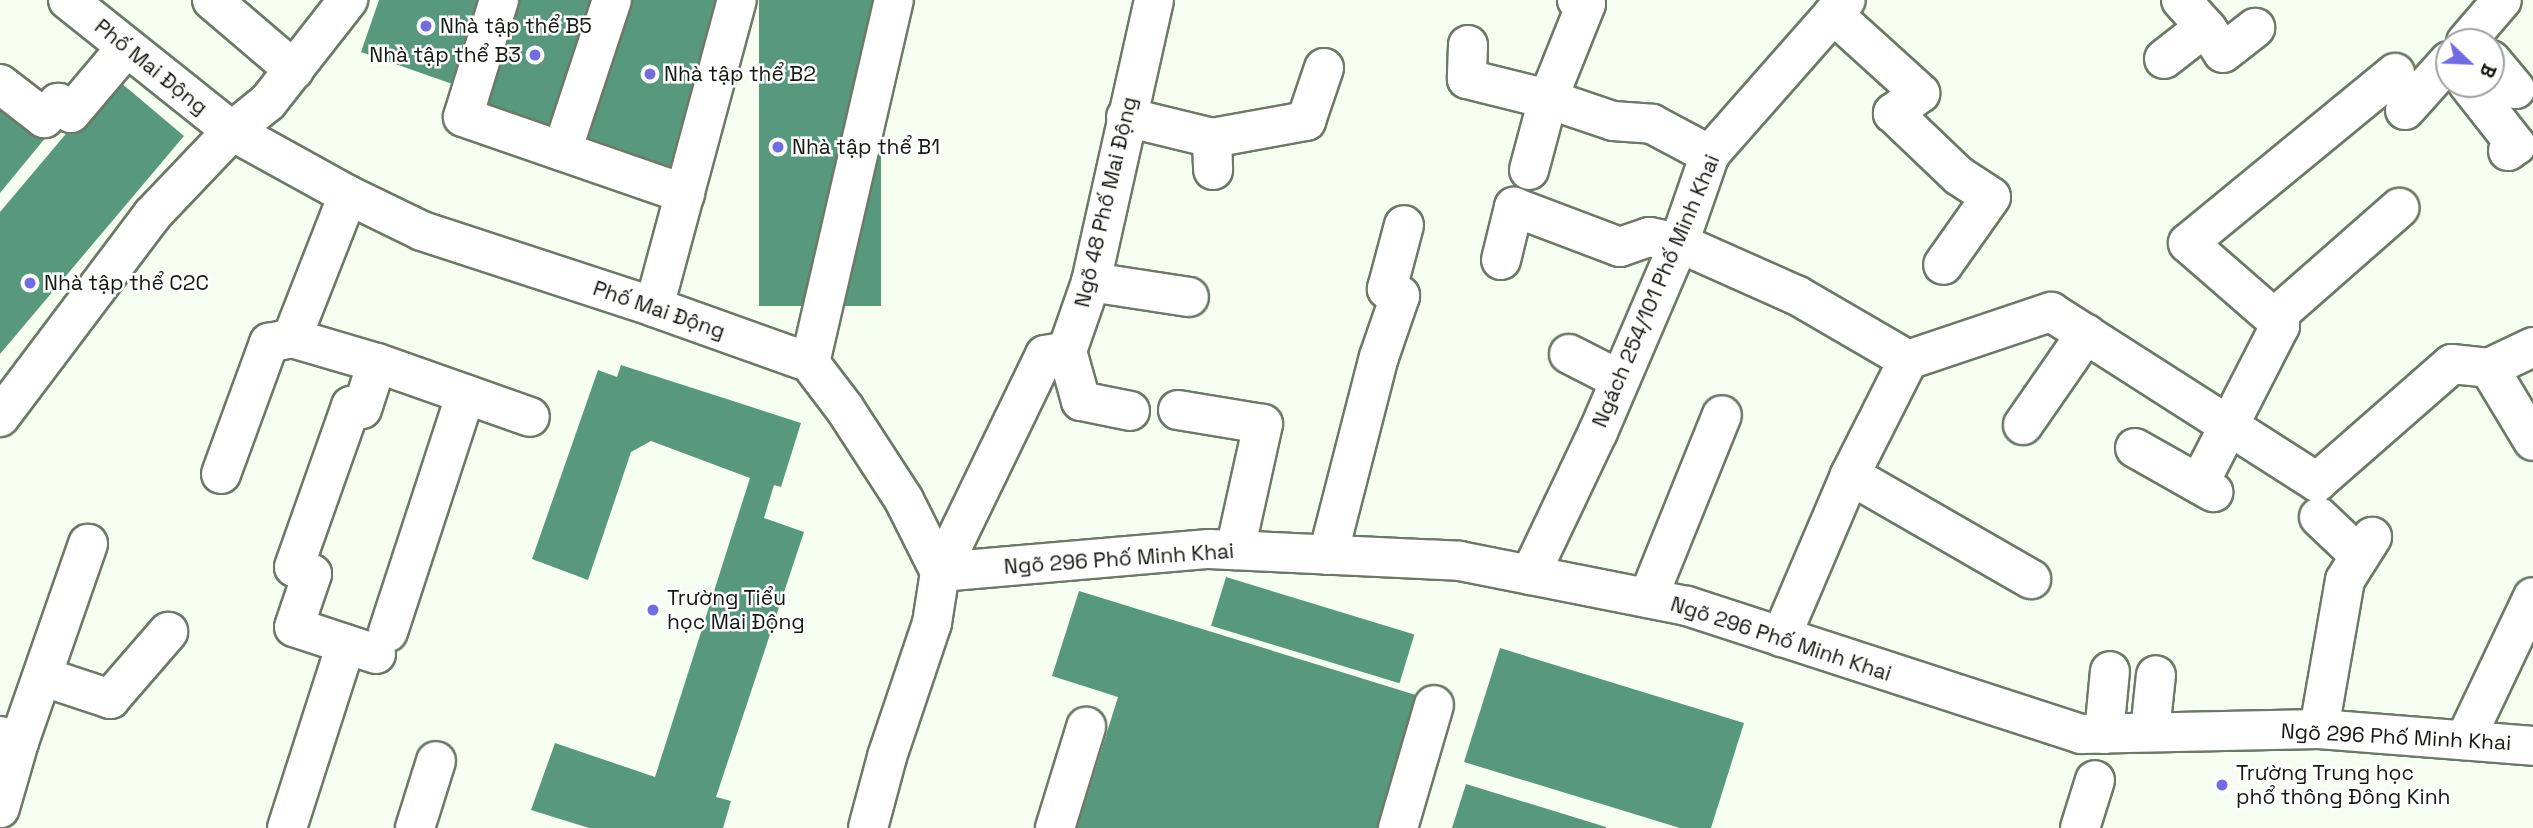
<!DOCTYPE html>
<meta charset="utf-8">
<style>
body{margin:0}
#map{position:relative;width:2533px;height:828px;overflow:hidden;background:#f5fef1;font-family:"Space Grotesk",sans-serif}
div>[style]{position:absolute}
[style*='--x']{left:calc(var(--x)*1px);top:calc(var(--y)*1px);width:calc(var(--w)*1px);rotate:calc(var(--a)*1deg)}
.building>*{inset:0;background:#58987d;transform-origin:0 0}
.roads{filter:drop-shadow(2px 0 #6b7965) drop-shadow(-2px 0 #6b7965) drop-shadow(0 2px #6b7965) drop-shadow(0 -2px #6b7965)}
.minor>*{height:38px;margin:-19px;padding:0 19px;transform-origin:19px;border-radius:19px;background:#fff}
.dots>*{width:19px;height:19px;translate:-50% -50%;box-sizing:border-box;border:4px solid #fff;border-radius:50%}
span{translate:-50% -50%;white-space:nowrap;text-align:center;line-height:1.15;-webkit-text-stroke:5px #fff;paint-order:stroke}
.poi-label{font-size:21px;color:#121710}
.left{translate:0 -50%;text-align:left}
.right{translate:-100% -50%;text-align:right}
.street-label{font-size:21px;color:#121710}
.north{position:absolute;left:2435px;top:28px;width:70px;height:70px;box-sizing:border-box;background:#fff;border:2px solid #a0a29f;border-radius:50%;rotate:113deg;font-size:19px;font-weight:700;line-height:28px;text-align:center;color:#121710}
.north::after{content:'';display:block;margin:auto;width:24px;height:32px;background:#716ce6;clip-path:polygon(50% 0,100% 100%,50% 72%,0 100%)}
</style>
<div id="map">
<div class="building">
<div style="clip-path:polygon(379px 0,491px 0,461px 87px,361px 52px)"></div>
<div style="clip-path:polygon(503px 0,602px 0,558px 139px,468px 111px)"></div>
<div style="clip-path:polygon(617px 0,730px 0,673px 180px,570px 148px)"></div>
<div style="left:759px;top:0;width:122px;height:306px"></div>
<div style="clip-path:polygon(114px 77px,184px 136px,0 354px,0 212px)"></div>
<div style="clip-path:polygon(0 88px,51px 131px,0 193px)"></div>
<div style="clip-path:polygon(621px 365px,801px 423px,781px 487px,774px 485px,764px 518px,804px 532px,716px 797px,731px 801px,723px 828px,589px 828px,531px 810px,555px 743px,655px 777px,750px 478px,651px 441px,631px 452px,588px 580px,532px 559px,598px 370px,617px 377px)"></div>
<div style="left:1226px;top:577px;width:197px;height:51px;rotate:17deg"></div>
<div style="clip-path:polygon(1079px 591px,1419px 696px,1378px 828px,1077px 828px,1118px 697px,1052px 676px)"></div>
<div style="clip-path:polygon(1500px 648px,1744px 723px,1711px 828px,1680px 828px,1464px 762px)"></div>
<div style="clip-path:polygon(1466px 784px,1606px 827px,1606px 828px,1452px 828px)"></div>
</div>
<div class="roads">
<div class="minor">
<div style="--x:68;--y:0;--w:210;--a:38.6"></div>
<div style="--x:232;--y:131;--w:132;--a:28.9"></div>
<div style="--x:348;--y:195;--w:82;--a:25.9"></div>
<div style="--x:422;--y:231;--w:244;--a:18.1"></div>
<div style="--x:654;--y:307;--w:166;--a:19.7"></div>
<div style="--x:810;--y:363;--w:58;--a:52.7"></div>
<div style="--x:845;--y:409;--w:108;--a:57"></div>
<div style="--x:904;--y:500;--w:80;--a:63.4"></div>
<div style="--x:940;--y:572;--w:52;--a:98.9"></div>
<div style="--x:932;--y:623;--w:141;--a:108.6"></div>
<div style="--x:887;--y:757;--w:73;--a:105"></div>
<div style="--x:212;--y:0;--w:108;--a:40.5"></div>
<div style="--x:499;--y:0;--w:122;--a:107.1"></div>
<div style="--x:463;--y:117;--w:235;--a:19.1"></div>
<div style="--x:2181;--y:0;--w:40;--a:48"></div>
<div style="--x:2208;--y:30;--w:27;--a:57"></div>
<div style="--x:2223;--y:53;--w:41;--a:-38"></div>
<div style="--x:1833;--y:14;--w:118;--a:42.2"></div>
<div style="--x:1920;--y:93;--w:34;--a:143"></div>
<div style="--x:1893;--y:113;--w:91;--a:43.7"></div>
<div style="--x:1959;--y:176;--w:38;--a:33"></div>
<div style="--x:1991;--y:197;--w:83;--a:125.2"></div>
<div style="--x:2466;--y:42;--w:55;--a:-49.4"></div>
<div style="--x:1468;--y:45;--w:34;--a:92"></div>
<div style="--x:1467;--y:79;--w:83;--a:13.9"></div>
<div style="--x:1548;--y:99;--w:69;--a:18.7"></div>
<div style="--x:1613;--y:121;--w:39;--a:4"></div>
<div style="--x:1652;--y:124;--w:66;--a:28.1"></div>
<div style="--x:2164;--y:59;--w:52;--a:-38"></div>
<div style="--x:2491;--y:60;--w:38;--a:50"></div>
<div style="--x:0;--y:84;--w:56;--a:37.7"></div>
<div style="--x:44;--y:118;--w:21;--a:-47"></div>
<div style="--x:58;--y:103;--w:16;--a:38"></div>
<div style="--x:71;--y:113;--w:85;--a:-49.8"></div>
<div style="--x:2468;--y:84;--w:78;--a:51.8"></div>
<div style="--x:2516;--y:145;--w:10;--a:143"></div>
<div style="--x:2405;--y:110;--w:66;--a:-48.1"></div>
<div style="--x:1126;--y:117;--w:89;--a:13.7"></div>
<div style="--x:1212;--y:138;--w:96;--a:-10.3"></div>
<div style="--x:1306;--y:121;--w:56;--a:-71.2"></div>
<div style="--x:1212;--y:138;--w:32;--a:88"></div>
<div style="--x:562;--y:151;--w:159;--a:-71.7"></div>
<div style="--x:1529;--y:170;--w:73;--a:-75"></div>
<div style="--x:1548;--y:99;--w:102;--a:-68.2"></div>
<div style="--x:1586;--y:4;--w:10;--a:-156"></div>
<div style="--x:348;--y:195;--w:154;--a:111.4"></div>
<div style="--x:292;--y:338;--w:89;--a:16.4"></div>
<div style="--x:377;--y:363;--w:162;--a:19.4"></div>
<div style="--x:1501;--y:260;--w:55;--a:-76.2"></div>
<div style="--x:1514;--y:207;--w:113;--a:20.7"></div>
<div style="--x:1620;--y:247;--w:31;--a:-19"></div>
<div style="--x:1649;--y:237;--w:31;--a:11"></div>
<div style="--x:1679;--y:243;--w:130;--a:24"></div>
<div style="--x:1798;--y:296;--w:127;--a:30.2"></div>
<div style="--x:1091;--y:282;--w:99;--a:8.7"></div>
<div style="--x:654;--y:307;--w:318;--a:-74.9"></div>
<div style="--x:2274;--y:318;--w:167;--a:-41.3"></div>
<div style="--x:1067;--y:351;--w:52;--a:74.4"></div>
<div style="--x:1081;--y:401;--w:50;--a:11.5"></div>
<div style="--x:1569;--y:354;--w:57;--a:27"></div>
<div style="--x:810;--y:363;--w:373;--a:-77"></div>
<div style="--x:2489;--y:368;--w:85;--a:58.9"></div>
<div style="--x:1178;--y:410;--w:86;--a:9.4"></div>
<div style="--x:1263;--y:424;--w:129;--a:102.5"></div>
<div style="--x:0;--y:417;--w:253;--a:-53"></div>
<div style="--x:152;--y:215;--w:116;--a:-46.4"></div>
<div style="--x:232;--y:131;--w:46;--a:-38.9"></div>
<div style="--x:268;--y:102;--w:130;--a:-51.9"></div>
<div style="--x:2023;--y:425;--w:111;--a:-55.3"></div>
<div style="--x:2135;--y:448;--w:90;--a:29.4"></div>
<div style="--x:221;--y:474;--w:140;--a:-69.9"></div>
<div style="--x:269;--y:343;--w:24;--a:-12"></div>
<div style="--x:1850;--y:475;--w:209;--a:29.9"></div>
<div style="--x:2199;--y:484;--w:178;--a:-62.9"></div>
<div style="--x:2280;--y:326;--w:10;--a:-127"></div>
<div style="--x:2274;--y:318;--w:114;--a:-138.9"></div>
<div style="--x:2188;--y:243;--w:268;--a:-39.4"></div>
<div style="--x:2319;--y:517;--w:55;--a:43.5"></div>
<div style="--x:1328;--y:555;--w:204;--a:-75.6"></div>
<div style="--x:1379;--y:357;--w:65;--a:-71"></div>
<div style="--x:1400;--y:296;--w:15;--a:-152"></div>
<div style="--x:1387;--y:289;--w:66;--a:-75.1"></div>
<div style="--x:940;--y:572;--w:270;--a:-4.9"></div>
<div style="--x:1209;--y:549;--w:251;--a:2.7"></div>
<div style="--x:1460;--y:561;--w:231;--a:11.2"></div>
<div style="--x:1687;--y:606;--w:414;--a:18"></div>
<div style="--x:2081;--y:734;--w:238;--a:-1.2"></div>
<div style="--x:2319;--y:729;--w:215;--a:4.5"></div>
<div style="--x:940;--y:572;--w:241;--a:-64.2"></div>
<div style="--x:1045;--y:355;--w:22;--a:-10"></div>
<div style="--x:1067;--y:351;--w:73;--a:-70.8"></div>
<div style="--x:1091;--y:282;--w:289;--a:-77.4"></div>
<div style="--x:1530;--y:575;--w:158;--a:-64.6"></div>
<div style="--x:1598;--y:432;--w:206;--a:-66.8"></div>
<div style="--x:1679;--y:243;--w:94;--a:-70.8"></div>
<div style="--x:1710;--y:154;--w:205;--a:-48.6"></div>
<div style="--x:1648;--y:598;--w:197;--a:-68"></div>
<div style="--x:388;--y:632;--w:250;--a:-71.9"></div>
<div style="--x:1781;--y:637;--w:176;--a:-66.9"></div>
<div style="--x:1850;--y:475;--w:129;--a:-63.2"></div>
<div style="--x:1908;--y:360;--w:151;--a:-18.6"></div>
<div style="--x:2051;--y:312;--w:316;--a:32.6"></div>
<div style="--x:2317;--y:482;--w:179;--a:-41.2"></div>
<div style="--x:2452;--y:364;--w:37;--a:6"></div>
<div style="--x:2489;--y:368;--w:49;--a:-25.5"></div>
<div style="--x:376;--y:654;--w:86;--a:-161.8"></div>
<div style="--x:294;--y:627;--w:56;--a:-71.2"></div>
<div style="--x:312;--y:574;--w:19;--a:-159"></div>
<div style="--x:294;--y:567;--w:171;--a:-70.5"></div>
<div style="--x:351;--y:406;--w:11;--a:15"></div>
<div style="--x:362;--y:409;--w:48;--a:-71.9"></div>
<div style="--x:44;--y:677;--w:70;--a:18.4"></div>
<div style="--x:110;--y:699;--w:89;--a:-49.1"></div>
<div style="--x:2319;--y:729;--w:151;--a:-80.1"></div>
<div style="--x:2345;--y:580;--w:51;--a:-57.9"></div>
<div style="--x:2150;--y:731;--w:56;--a:-83.9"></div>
<div style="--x:2104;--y:734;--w:63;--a:-84.6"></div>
<div style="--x:0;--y:736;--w:20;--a:18"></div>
<div style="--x:19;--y:742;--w:69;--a:106.1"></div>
<div style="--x:2465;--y:740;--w:158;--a:-64.6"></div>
<div style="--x:19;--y:742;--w:210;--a:-70.8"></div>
<div style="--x:287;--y:828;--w:193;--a:-72.2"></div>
<div style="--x:415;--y:828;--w:70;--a:-72.6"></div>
<div style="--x:1055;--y:828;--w:106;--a:-72.9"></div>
<div style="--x:1398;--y:828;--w:128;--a:-73.7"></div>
<div style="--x:2080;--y:828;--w:50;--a:-72.6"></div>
</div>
</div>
<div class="dots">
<div style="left:426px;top:26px;background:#716ce6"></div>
<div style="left:535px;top:55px;background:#716ce6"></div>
<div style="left:650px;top:74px;background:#716ce6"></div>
<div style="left:778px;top:147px;background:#716ce6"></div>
<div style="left:30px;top:283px;background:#716ce6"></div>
<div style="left:653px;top:610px;background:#716ce6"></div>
<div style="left:2222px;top:785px;background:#716ce6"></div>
</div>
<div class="poi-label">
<span class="left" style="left:440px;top:26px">Nhà tập thể B5</span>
<span class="right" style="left:521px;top:55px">Nhà tập thể B3</span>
<span class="left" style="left:664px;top:74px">Nhà tập thể B2</span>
<span class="left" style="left:792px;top:147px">Nhà tập thể B1</span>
<span class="left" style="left:44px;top:283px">Nhà tập thể C2C</span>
<span class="left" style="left:667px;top:610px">Trường Tiểu<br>học Mai Động</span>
<span class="left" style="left:2236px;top:785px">Trường Trung học<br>phổ thông Đông Kinh</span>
</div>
<div class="street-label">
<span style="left:151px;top:67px;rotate:39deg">Phố Mai Động</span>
<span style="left:1106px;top:202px;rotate:-77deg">Ngõ 48 Phố Mai Động</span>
<span style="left:1656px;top:291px;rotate:-67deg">Ngách 254/101 Phố Minh Khai</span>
<span style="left:659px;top:310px;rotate:19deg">Phố Mai Động</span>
<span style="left:1119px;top:559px;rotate:-4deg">Ngõ 296 Phố Minh Khai</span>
<span style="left:1781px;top:639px;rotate:18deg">Ngõ 296 Phố Minh Khai</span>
<span style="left:2396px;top:737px;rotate:3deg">Ngõ 296 Phố Minh Khai</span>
</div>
<div class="north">B</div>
</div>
